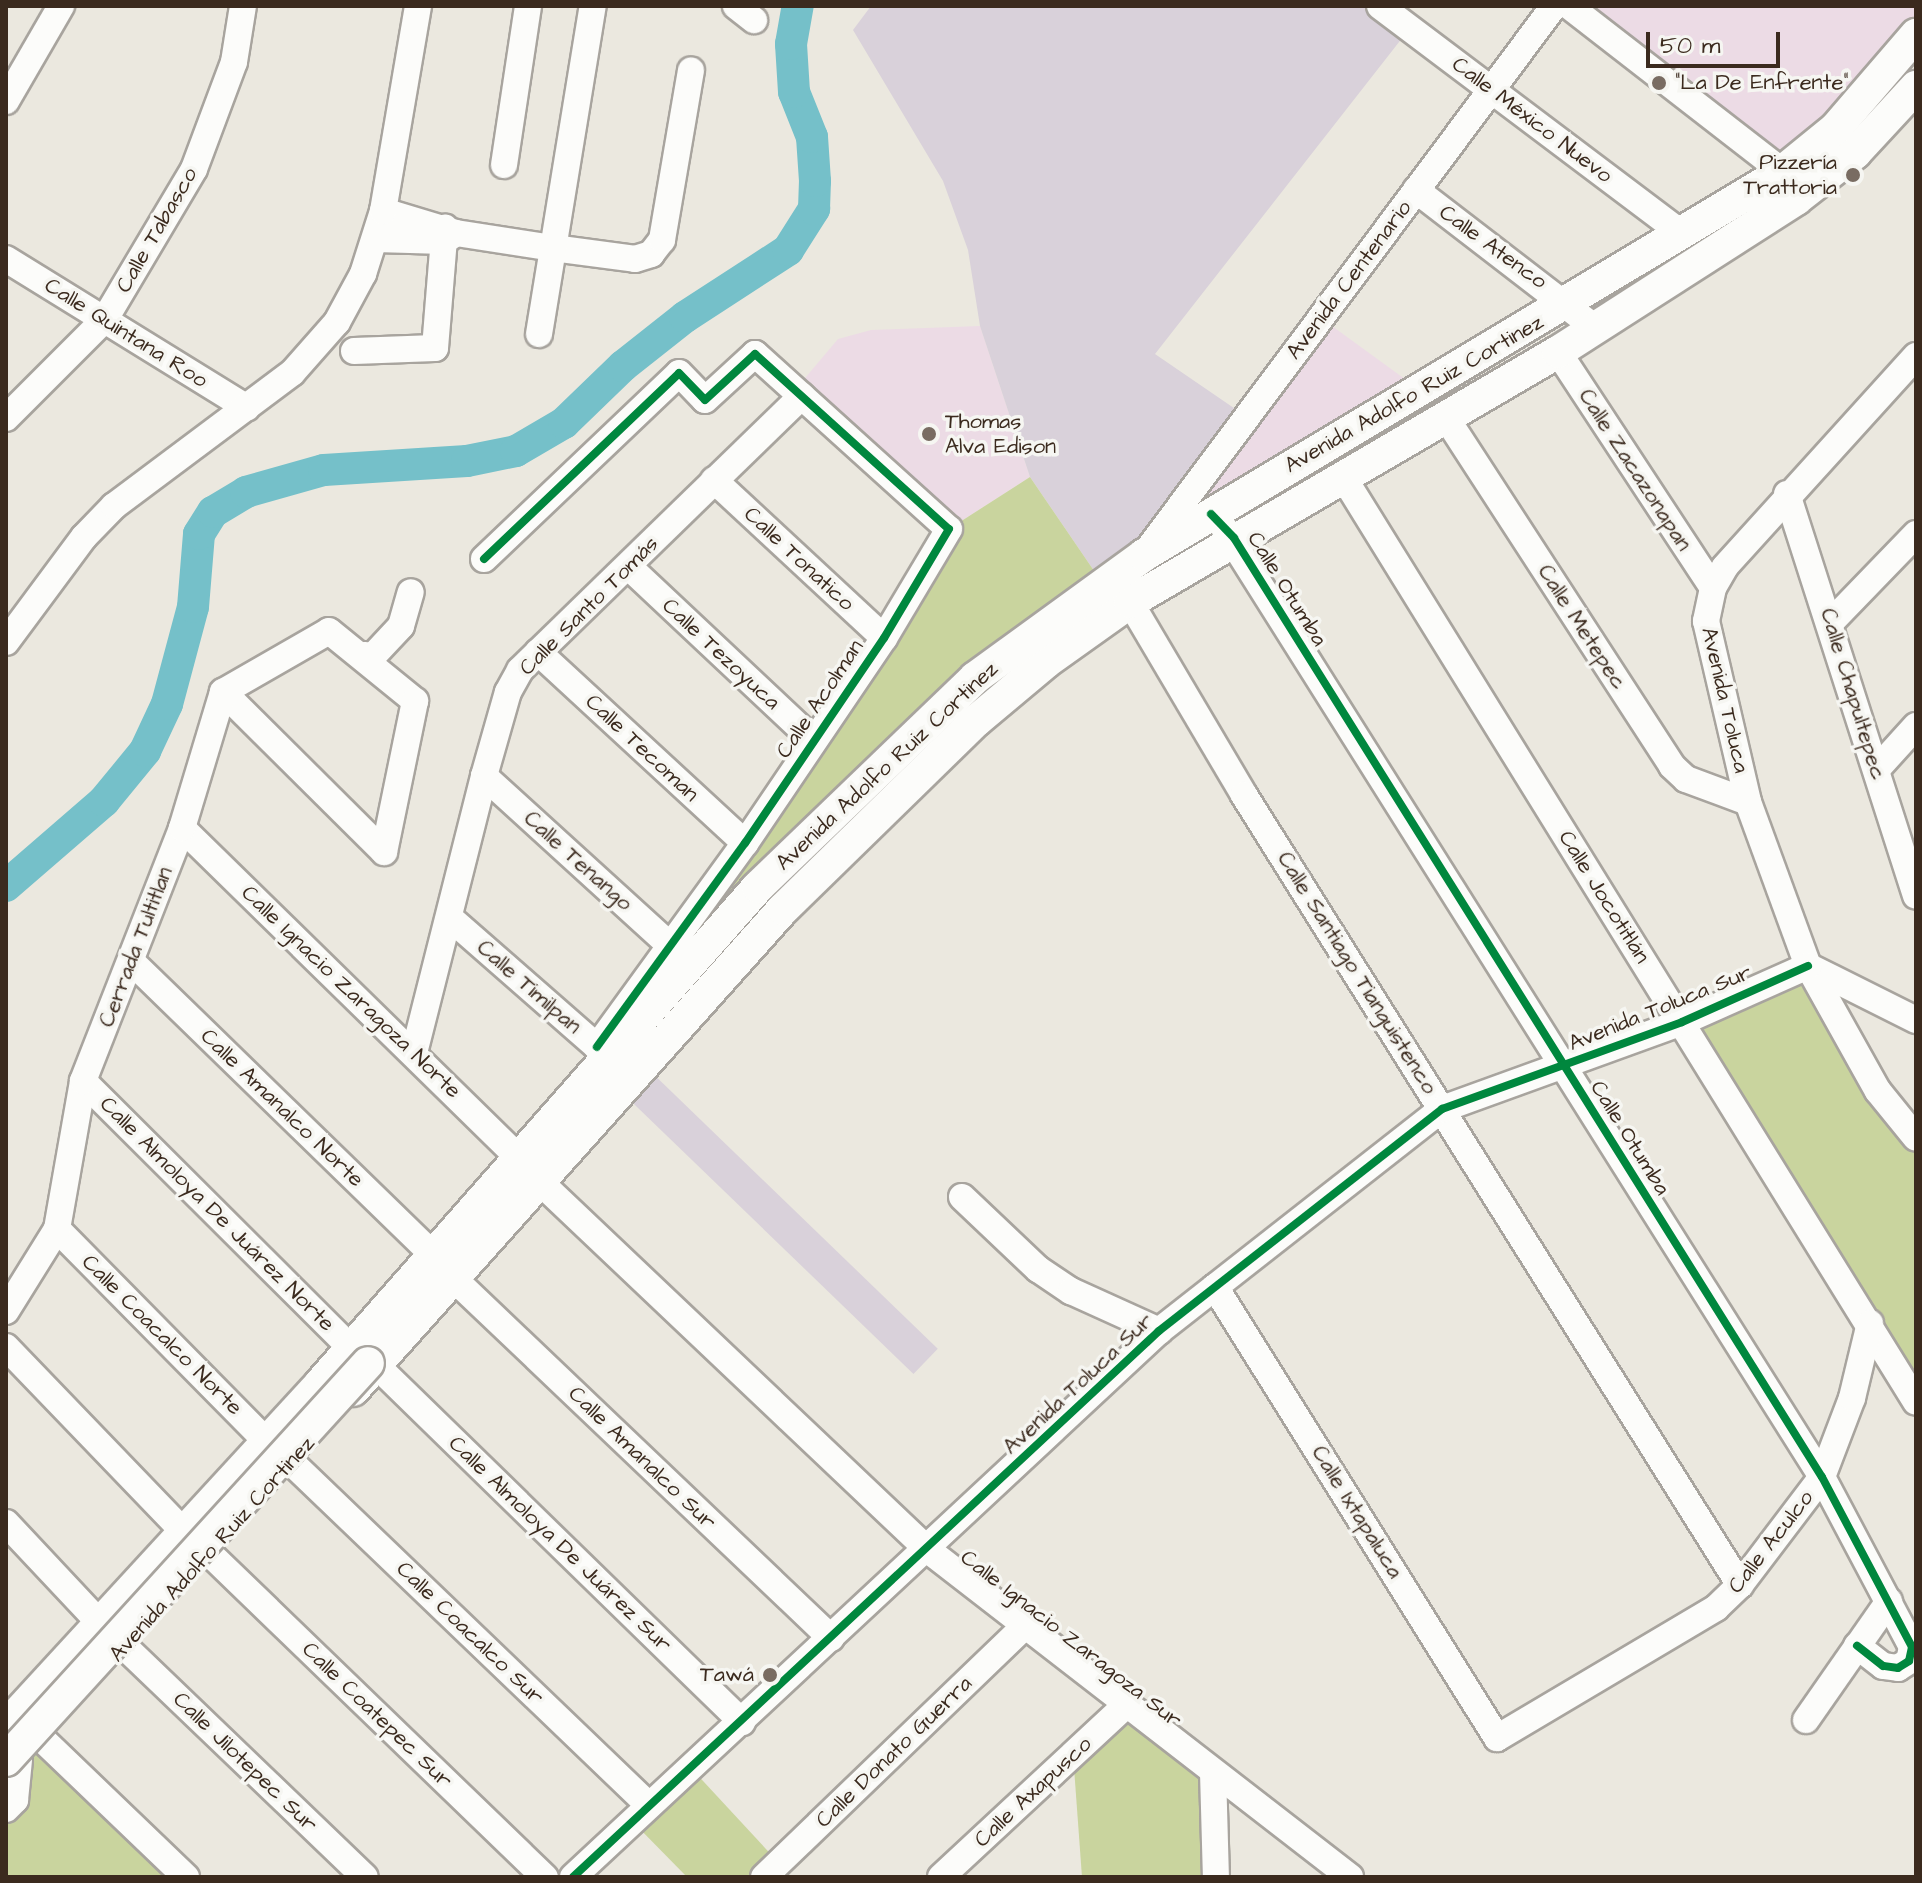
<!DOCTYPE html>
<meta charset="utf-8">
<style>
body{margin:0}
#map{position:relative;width:1922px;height:1883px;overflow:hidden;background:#ebe8df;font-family:"Architects Daughter",sans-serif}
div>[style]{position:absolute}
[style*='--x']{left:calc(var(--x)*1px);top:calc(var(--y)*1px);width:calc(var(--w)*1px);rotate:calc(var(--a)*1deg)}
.built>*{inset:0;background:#ecdbe5}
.industrial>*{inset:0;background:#d9d1da;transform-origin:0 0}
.green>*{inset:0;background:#c9d49e}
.stream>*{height:5px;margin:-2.5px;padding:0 2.5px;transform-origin:2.5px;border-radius:2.5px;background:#75c0c9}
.river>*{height:32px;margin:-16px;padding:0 16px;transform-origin:16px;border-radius:16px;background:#75c0c9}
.roads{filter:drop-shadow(2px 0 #a8a49e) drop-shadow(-2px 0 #a8a49e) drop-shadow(0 2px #a8a49e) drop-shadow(0 -2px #a8a49e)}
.minor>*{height:26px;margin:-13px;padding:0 13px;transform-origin:13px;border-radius:13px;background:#fcfcfa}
.major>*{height:32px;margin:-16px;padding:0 16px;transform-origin:16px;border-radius:16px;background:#fcfcfa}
.bridges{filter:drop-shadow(2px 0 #a8a49e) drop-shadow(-2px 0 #a8a49e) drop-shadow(0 2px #a8a49e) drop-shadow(0 -2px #a8a49e)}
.major-bridge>*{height:32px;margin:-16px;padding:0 16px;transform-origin:16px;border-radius:16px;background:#fcfcfa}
.cycleway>*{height:8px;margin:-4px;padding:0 4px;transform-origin:4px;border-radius:4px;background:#00873e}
.dots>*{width:22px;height:22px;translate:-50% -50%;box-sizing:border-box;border:4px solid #f6f6f2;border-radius:50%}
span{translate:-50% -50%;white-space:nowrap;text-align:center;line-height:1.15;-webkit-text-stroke:7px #f6f6f2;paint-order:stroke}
.poi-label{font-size:22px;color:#3b2a1e}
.left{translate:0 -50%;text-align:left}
.right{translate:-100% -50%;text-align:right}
.street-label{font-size:22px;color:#3b2a1e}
.frame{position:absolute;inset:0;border:8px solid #3b2a1e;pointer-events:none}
.scale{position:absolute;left:1646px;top:32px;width:134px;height:36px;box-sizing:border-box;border:4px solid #3b2a1e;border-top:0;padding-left:10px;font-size:24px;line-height:28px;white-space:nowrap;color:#3b2a1e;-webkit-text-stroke:6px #f6f6f2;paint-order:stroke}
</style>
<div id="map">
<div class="built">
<div style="clip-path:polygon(1569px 6px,1916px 6px,1916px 35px,1781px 173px)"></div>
<div style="clip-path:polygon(1321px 318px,1420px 390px,1144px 555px)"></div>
<div style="clip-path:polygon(980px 326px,1030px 477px,949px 529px,795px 390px,838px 339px,871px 330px)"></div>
</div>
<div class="industrial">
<div style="clip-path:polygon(871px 6px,1380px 6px,1410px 28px,1155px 354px,1247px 417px,1103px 584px,1030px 477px,980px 326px,968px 250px,943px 181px,853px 30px)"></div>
<div style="left:645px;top:1066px;width:407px;height:35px;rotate:44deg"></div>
</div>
<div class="green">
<div style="clip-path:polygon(1030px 477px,1103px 584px,975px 678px,609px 1057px,949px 529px)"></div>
<div style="clip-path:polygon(1808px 966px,1916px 1138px,1916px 1402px,1682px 1022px)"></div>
<div style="clip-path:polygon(1125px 1706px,1213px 1772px,1216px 1877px,1082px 1877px,1073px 1754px)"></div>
<div style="clip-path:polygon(41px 1738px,186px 1877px,6px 1877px,6px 1774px)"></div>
<div style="clip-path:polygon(691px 1768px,779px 1863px,791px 1877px,687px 1877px,632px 1821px)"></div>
</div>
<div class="stream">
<div style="--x:6;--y:884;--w:2;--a:-27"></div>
</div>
<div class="river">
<div style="--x:6;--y:886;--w:130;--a:-40.9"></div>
<div style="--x:104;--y:801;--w:65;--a:-50.6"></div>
<div style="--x:145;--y:751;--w:52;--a:-64.9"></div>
<div style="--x:167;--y:704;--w:100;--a:-75"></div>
<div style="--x:193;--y:607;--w:73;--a:-85.3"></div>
<div style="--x:199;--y:534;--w:26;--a:-58"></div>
<div style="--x:213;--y:512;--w:39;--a:-31"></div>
<div style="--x:246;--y:492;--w:81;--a:-15.8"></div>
<div style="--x:324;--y:470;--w:143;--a:-3.6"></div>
<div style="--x:467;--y:461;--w:50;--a:-11.5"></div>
<div style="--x:516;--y:451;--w:56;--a:-30.3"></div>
<div style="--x:564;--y:423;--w:82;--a:-44"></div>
<div style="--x:623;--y:366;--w:79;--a:-38.3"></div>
<div style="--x:685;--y:317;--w:123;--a:-33"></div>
<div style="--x:788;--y:250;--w:49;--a:-57.6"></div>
<div style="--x:814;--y:209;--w:28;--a:-88"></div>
<div style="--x:815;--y:181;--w:44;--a:-93.9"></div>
<div style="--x:812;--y:137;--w:48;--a:-111.8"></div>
<div style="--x:794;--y:92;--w:48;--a:-93.6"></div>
<div style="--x:791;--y:44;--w:39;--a:-80"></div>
</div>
<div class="roads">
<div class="minor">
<div style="--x:736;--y:6;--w:23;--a:38"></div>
<div style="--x:1380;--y:6;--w:379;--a:37"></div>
<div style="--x:1569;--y:6;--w:289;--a:37.8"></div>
<div style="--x:6;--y:101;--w:110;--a:-59.9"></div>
<div style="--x:504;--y:165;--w:161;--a:-81.4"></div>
<div style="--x:1416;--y:190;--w:226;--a:37.6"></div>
<div style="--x:383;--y:211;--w:76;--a:16.8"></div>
<div style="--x:456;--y:233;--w:98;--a:8.8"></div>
<div style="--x:553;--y:248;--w:83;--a:7.6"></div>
<div style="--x:635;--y:259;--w:17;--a:-17"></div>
<div style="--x:651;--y:254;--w:18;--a:-52"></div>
<div style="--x:662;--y:240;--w:172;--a:-80.3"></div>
<div style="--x:376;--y:239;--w:68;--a:1.7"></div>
<div style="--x:444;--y:241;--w:11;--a:-34"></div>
<div style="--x:6;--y:259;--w:283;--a:31.7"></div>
<div style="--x:539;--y:334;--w:332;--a:-80.7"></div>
<div style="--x:354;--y:351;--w:81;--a:-2.1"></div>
<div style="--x:435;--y:348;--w:121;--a:-85.3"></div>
<div style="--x:1558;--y:352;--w:282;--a:56.7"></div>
<div style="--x:1916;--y:356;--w:285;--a:132.2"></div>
<div style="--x:1725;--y:567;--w:24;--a:120"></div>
<div style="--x:1713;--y:588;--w:34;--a:102"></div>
<div style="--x:1706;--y:621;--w:186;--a:76.9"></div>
<div style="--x:1748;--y:802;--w:175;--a:69.9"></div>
<div style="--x:1808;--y:966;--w:143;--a:60.8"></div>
<div style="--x:1878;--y:1091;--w:60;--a:51"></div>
<div style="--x:1445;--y:416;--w:417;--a:57"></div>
<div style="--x:1672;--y:766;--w:19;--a:43"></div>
<div style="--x:1686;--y:779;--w:66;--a:20.4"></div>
<div style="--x:6;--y:418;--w:140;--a:-45"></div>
<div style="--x:105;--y:319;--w:174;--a:-59.3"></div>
<div style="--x:194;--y:169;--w:114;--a:-69.5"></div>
<div style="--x:234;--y:62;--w:57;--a:-80.9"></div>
<div style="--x:1342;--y:475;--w:1090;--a:58.23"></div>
<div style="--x:714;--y:480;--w:232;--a:42.9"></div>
<div style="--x:1787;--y:494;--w:422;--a:72.2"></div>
<div style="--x:1224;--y:528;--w:1122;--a:57.78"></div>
<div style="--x:1822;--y:1477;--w:192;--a:62.1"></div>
<div style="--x:1912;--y:1647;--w:14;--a:102"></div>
<div style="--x:1909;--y:1661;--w:13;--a:148"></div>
<div style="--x:1898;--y:1668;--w:15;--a:-172"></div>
<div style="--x:1883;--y:1666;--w:33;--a:-142"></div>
<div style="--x:1149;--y:548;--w:677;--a:-53.23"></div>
<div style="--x:484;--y:559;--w:269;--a:-43.6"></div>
<div style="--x:679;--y:373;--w:37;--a:46"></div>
<div style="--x:705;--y:400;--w:68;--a:-42.6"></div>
<div style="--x:755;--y:354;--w:261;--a:42.1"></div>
<div style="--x:949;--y:529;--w:127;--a:120.8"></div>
<div style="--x:884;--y:638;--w:248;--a:124.1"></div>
<div style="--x:745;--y:843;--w:252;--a:126"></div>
<div style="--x:629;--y:567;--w:253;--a:43.2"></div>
<div style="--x:1130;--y:602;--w:224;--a:59.4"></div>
<div style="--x:1244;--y:795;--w:933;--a:57.88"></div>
<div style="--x:1832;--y:621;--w:121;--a:-46"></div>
<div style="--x:6;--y:642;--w:131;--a:-53.4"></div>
<div style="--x:84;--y:537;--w:43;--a:-45.9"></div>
<div style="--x:114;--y:506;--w:222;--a:-36.8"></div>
<div style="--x:292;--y:373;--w:68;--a:-48.6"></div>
<div style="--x:337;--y:322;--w:55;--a:-61.6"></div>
<div style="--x:363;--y:274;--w:66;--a:-72.4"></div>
<div style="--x:383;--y:211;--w:208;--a:-80.3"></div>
<div style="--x:538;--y:652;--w:282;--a:42.7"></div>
<div style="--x:364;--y:655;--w:9;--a:6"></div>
<div style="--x:373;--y:656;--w:41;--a:-47"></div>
<div style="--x:401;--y:626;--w:35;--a:-74"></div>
<div style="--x:223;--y:692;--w:227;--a:44.8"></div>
<div style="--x:1877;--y:769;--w:58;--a:-47.8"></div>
<div style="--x:484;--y:776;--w:253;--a:42.3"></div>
<div style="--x:182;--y:828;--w:470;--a:44.4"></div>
<div style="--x:450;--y:918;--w:211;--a:41.2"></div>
<div style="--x:132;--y:962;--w:419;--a:44.2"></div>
<div style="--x:1808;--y:966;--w:121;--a:26.6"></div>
<div style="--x:414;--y:1053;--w:286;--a:-75.8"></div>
<div style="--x:484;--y:776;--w:87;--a:-74.1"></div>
<div style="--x:508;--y:692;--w:25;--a:-61"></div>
<div style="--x:520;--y:670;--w:393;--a:-44.2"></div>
<div style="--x:83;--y:1081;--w:377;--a:44.9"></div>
<div style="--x:540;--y:1182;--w:535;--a:43.48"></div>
<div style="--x:928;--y:1550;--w:534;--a:37.77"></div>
<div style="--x:962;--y:1197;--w:105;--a:43.5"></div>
<div style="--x:1038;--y:1269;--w:40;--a:34"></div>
<div style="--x:1071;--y:1291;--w:97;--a:24.4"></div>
<div style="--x:57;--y:1229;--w:299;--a:45.4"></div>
<div style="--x:453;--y:1278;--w:522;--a:43.6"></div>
<div style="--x:1215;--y:1287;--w:532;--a:57.98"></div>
<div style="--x:1497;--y:1738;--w:255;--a:-30.7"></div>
<div style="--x:1716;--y:1608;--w:33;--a:-44"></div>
<div style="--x:1740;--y:1585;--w:136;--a:-52.8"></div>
<div style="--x:1822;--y:1477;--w:85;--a:-69.2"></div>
<div style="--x:1852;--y:1398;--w:77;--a:-76.5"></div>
<div style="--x:6;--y:1311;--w:97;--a:-58.1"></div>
<div style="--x:57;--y:1229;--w:150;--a:-80"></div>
<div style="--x:83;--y:1081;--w:272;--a:-68.6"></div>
<div style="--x:182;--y:828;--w:142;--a:-73.2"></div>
<div style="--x:223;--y:692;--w:122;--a:-29.9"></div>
<div style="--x:329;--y:631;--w:111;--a:39.1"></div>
<div style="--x:415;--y:701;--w:154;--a:101.6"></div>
<div style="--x:6;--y:1347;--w:257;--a:46.1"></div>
<div style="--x:377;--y:1366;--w:510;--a:44.28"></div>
<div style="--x:291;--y:1462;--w:496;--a:43.8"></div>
<div style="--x:6;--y:1523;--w:139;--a:46.8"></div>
<div style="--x:209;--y:1553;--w:467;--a:44"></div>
<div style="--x:125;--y:1647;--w:332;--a:43.8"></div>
<div style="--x:1806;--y:1720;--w:145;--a:-55.1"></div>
<div style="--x:41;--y:1738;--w:201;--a:43.8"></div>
<div style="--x:1213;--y:1772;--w:105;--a:88.4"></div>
<div style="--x:6;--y:1809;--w:13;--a:-45"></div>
<div style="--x:15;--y:1800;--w:40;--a:-84.3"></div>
<div style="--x:573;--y:1877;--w:801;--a:-42.98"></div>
<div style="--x:1159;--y:1331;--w:360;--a:-38.1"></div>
<div style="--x:1442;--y:1109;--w:255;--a:-19.9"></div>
<div style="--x:1682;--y:1022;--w:138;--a:-24"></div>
<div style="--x:764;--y:1877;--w:361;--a:-43.9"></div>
<div style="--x:941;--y:1877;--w:251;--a:-42.9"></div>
</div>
<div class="major">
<div style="--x:353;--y:1390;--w:645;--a:-48.2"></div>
<div style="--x:783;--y:909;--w:271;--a:-44.3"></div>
<div style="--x:977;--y:720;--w:90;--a:-40"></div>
<div style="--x:1046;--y:662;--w:103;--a:-35.5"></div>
<div style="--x:1130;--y:602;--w:496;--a:-30.3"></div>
<div style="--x:1558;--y:352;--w:283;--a:-32.7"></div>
<div style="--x:1796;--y:199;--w:75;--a:-37.9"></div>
<div style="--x:1855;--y:153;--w:90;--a:-47.3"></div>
<div style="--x:6;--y:1726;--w:466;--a:-47.4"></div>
<div style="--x:321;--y:1383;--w:661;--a:-48.62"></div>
<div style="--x:758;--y:887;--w:301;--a:-43.9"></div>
<div style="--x:975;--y:678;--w:209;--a:-36"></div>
<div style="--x:1144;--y:555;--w:743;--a:-30.95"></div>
<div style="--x:1781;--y:173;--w:71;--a:-39.3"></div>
<div style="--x:1836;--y:128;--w:123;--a:-49.3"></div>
</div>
</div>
<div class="bridges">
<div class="major-bridge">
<div style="--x:6;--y:1760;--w:537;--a:-47.64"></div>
</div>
</div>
<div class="cycleway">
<div style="--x:1211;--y:514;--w:33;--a:46"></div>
<div style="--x:1234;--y:538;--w:1108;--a:57.95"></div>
<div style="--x:1822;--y:1477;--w:192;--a:62.1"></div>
<div style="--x:1912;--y:1647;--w:14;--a:102"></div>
<div style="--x:1909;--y:1661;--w:13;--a:148"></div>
<div style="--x:1898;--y:1668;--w:15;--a:-172"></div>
<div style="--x:1883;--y:1666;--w:33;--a:-142"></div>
<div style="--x:484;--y:559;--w:269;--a:-43.6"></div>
<div style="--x:679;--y:373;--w:37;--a:46"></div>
<div style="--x:705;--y:400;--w:68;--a:-42.6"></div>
<div style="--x:755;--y:354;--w:261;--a:42.1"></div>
<div style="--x:949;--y:529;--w:127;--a:120.8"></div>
<div style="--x:884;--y:638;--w:248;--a:124.1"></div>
<div style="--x:745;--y:843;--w:252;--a:126"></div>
<div style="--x:573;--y:1877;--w:801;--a:-42.98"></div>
<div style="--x:1159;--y:1331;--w:360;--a:-38.1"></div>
<div style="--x:1442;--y:1109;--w:255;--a:-19.9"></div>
<div style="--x:1682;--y:1022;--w:138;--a:-24"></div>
</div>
<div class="dots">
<div style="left:1659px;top:83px;background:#796c62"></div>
<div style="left:1853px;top:175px;background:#796c62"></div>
<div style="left:929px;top:434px;background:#796c62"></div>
<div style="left:770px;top:1675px;background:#796c62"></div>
</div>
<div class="poi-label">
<span class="left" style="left:1675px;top:83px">"La De Enfrente"</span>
<span class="right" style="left:1837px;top:175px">Pizzería<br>Trattoria</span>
<span class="left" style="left:945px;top:434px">Thomas<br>Alva Edison</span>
<span class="right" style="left:754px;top:1675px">Tawá</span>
</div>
<div class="street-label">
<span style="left:1532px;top:120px;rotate:37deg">Calle México Nuevo</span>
<span style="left:157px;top:230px;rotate:-60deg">Calle Tabasco</span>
<span style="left:1493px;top:247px;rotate:36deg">Calle Atenco</span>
<span style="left:1349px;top:280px;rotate:-53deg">Avenida Centenario</span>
<span style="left:126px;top:333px;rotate:32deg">Calle Quintana Roo</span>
<span style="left:1414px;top:394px;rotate:-30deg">Avenida Adolfo Ruiz Cortinez</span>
<span style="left:1635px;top:470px;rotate:57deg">Calle Zacazonapan</span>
<span style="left:799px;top:559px;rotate:43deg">Calle Tonatico</span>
<span style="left:1287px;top:589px;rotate:58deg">Calle Otumba</span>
<span style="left:589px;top:606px;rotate:-45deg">Calle Santo Tomás</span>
<span style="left:1582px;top:627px;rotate:57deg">Calle Metepec</span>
<span style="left:721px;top:654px;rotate:43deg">Calle Tezoyuca</span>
<span style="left:1853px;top:694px;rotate:73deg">Calle Chapultepec</span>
<span style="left:820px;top:699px;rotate:-56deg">Calle Acolman</span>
<span style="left:1725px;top:700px;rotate:77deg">Avenida Toluca</span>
<span style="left:642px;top:748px;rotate:43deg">Calle Tecoman</span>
<span style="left:887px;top:766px;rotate:-43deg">Avenida Adolfo Ruiz Cortinez</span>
<span style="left:578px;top:861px;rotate:42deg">Calle Tenango</span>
<span style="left:1604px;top:897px;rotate:58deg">Calle Jocotitlán</span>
<span style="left:136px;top:947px;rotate:-69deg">Cerrada Tultitlan</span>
<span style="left:1357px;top:973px;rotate:58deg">Calle Santiago Tianguistenco</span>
<span style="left:529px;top:987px;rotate:41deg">Calle Timilpan</span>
<span style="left:351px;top:992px;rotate:44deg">Calle Ignacio Zaragoza Norte</span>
<span style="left:1660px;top:1008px;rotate:-22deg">Avenida Toluca Sur</span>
<span style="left:282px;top:1108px;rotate:44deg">Calle Amanalco Norte</span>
<span style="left:1630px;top:1138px;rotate:58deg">Calle Otumba</span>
<span style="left:217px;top:1214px;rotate:45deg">Calle Almoloya De Juárez Norte</span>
<span style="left:162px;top:1335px;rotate:45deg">Calle Coacalco Norte</span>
<span style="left:1078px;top:1384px;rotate:-43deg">Avenida Toluca Sur</span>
<span style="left:642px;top:1458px;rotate:44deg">Calle Amanalco Sur</span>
<span style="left:1357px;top:1512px;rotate:58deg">Calle Ixtapaluca</span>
<span style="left:1771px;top:1542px;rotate:-52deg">Calle Aculco</span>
<span style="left:560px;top:1544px;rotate:44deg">Calle Almoloya De Juárez Sur</span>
<span style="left:212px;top:1549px;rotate:-48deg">Avenida Adolfo Ruiz Cortinez</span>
<span style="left:470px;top:1633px;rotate:44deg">Calle Coacalco Sur</span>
<span style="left:1071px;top:1639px;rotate:38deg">Calle Ignacio Zaragoza Sur</span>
<span style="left:377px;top:1715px;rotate:44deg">Calle Coatepec Sur</span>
<span style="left:894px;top:1752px;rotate:-44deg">Calle Donato Guerra</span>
<span style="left:245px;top:1762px;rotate:44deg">Calle Jilotepec Sur</span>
<span style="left:1033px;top:1792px;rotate:-43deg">Calle Axapusco</span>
</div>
<div class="frame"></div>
<div class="scale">50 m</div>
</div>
